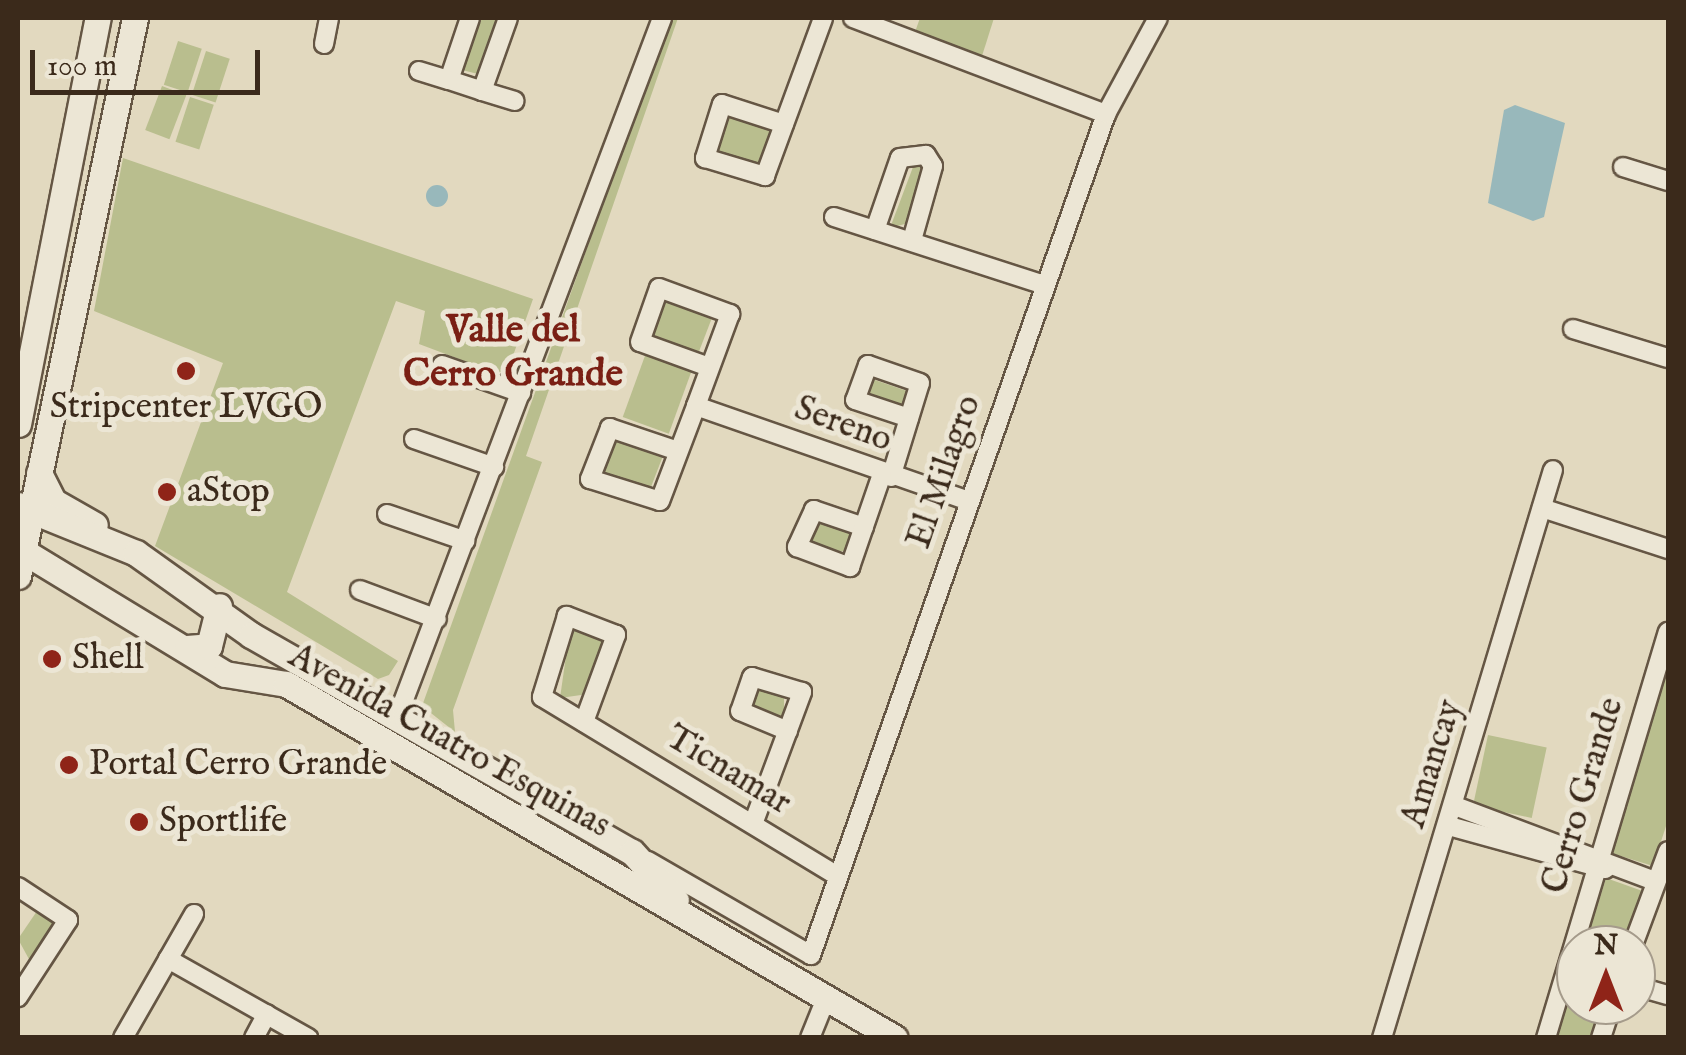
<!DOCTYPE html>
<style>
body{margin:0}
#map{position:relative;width:1686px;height:1055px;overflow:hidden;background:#e2d9bf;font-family:"IM FELL English",serif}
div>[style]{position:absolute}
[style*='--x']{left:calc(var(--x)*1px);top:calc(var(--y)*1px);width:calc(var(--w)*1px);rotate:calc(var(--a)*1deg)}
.green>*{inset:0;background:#b9be8e;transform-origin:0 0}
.water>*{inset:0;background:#98b8bb}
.round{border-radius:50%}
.roads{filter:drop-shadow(2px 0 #655644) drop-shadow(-2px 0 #655644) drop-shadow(0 2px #655644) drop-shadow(0 -2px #655644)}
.street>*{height:18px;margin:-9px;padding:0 9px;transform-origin:9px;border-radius:9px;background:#ece6d5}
.secondary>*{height:25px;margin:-12.5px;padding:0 12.5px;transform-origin:12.5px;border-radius:12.5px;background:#ece6d5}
.dots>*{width:28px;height:28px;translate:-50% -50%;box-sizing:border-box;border:5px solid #ece6d5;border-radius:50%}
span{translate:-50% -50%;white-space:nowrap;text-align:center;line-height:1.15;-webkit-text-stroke:10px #ece6d5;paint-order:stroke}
.poi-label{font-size:35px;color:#3b2a1b}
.left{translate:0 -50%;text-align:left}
.street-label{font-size:35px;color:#3b2a1b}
.neighbourhood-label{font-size:38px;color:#7a1f14;font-weight:700}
.frame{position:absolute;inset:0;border:20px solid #3b2a1b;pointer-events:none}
.north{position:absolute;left:1556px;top:925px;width:100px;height:100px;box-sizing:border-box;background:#ece6d5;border:2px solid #a59b8b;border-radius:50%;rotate:0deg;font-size:28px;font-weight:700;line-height:40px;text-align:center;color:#3b2a1b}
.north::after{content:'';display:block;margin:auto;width:35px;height:45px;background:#8f2418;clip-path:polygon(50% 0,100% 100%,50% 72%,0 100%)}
.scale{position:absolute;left:30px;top:50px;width:230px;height:45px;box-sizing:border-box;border:5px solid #3b2a1b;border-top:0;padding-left:12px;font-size:30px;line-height:35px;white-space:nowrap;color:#3b2a1b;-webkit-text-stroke:8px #ece6d5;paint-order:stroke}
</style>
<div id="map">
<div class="green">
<div style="clip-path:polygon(475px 18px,499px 18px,478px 74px,458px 69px)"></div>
<div style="clip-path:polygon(670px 18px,678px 18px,526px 456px,542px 462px,453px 710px,455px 732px,422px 706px)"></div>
<div style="clip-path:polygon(920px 18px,994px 18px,982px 56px,915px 32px)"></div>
<div style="left:178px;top:41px;width:25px;height:46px;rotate:18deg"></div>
<div style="left:206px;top:51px;width:25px;height:46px;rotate:18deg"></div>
<div style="left:162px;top:86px;width:26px;height:47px;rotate:21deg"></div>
<div style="left:190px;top:97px;width:25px;height:47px;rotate:18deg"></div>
<div style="left:728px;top:114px;width:46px;height:41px;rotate:19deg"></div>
<div style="clip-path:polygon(123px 158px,533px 299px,508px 370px,496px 373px,419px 344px,425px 311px,396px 301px,287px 592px,398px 661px,389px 675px,378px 679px,155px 546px,223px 363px,94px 311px)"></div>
<div style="clip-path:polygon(916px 159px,927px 172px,912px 222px,890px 228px)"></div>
<div style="left:666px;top:298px;width:50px;height:39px;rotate:21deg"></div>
<div style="left:646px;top:353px;width:49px;height:68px;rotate:20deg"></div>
<div style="left:869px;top:378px;width:40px;height:16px;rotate:19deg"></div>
<div style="left:617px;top:436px;width:50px;height:40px;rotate:21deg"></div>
<div style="clip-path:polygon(815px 521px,853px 535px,847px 551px,824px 552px,808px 539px)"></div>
<div style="clip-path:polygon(581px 626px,600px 633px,603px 645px,588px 694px,560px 698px,570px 628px)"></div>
<div style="clip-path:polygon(1668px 662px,1668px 820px,1653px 866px,1611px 853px)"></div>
<div style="clip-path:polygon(759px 687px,784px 695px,784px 718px,752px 706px)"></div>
<div style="left:1488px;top:735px;width:60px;height:72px;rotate:12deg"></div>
<div style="clip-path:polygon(1606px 878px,1648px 893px,1630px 945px,1585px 945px)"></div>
<div style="clip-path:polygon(37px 911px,56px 924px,30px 961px,18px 939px)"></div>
<div style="clip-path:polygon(1576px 976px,1576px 1005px,1609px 1005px,1597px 1037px,1557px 1038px)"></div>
</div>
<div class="water">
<div style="clip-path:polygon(1515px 105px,1565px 123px,1544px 217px,1533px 221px,1488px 203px,1504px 110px)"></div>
<div class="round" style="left:426px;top:185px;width:22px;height:22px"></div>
</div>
<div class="roads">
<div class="street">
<div style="--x:470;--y:18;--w:65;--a:108.7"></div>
<div style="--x:449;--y:80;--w:35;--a:18"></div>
<div style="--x:482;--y:91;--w:77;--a:-70.4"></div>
<div style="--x:853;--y:18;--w:271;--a:20.8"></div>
<div style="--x:324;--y:44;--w:26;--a:-79"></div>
<div style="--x:419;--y:71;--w:31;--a:17"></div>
<div style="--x:482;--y:91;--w:34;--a:17"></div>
<div style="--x:784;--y:124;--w:65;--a:-162.1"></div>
<div style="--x:722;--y:104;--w:57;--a:107.5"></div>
<div style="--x:705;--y:158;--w:63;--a:16.7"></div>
<div style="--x:765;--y:176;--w:168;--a:-69.8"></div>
<div style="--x:1623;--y:167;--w:47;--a:17.3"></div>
<div style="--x:834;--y:217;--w:222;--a:17.9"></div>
<div style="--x:875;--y:230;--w:76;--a:-70.9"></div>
<div style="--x:900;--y:158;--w:26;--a:-7"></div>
<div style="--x:926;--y:155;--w:13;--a:58"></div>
<div style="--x:933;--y:166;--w:77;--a:105.8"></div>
<div style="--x:1573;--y:329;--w:99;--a:17"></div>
<div style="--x:442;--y:365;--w:84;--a:19.5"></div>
<div style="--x:709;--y:367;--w:73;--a:-160.1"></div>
<div style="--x:640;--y:342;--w:57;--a:-70.6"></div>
<div style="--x:659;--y:288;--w:76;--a:20.1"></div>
<div style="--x:730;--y:314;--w:98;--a:110.3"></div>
<div style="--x:696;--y:406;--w:289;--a:19.2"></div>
<div style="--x:414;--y:439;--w:85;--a:19.3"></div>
<div style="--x:678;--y:451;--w:72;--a:-161.3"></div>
<div style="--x:610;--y:428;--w:55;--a:111.4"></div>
<div style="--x:590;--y:479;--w:73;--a:17.4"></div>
<div style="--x:660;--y:501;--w:102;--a:-69.2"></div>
<div style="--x:891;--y:477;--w:98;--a:-72.9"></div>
<div style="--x:920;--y:383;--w:55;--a:-160.9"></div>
<div style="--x:868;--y:365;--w:37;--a:110"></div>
<div style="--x:855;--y:400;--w:57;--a:18.4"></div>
<div style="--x:1542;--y:508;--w:133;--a:18"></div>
<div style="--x:387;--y:514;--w:83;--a:18.9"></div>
<div style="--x:864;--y:527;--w:53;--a:-161.2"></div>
<div style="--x:814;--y:510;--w:41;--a:114.7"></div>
<div style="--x:797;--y:547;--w:57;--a:20.7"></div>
<div style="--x:850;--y:567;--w:98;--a:-71"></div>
<div style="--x:360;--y:590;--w:82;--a:20.6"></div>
<div style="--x:397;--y:718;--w:748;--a:-69.26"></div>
<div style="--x:584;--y:722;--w:93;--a:-69.8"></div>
<div style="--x:616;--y:635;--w:53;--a:-158.8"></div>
<div style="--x:567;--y:616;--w:85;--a:107.2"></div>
<div style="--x:542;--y:697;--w:346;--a:31.2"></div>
<div style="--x:1455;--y:806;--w:214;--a:20.6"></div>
<div style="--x:753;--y:824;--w:141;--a:-69.6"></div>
<div style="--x:802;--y:692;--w:52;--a:-163.3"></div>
<div style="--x:752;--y:677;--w:36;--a:109"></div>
<div style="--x:740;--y:711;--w:52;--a:22.6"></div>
<div style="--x:1449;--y:826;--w:162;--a:15.4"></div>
<div style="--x:648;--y:861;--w:188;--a:30"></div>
<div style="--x:811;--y:955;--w:891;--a:-70.67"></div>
<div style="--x:1106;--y:114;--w:109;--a:-61.6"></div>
<div style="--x:18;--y:887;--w:60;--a:33.4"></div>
<div style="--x:68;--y:920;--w:92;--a:123"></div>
<div style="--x:1633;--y:945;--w:100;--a:-69.6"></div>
<div style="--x:168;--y:959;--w:161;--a:29.4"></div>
<div style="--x:1636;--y:986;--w:33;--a:16"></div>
<div style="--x:123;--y:1038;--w:143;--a:-60.2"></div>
<div style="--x:254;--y:1038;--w:27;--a:-62"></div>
<div style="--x:810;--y:1038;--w:45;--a:-68"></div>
<div style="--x:1382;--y:1038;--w:593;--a:-73.25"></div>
<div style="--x:1546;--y:1038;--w:424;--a:-73.3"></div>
<div style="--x:1601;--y:1038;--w:35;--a:-72"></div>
</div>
<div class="secondary">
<div style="--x:18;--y:424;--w:414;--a:-78.9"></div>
<div style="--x:39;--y:473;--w:31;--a:63"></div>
<div style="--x:53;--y:501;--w:48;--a:29.7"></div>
<div style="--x:18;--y:505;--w:127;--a:22.1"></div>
<div style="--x:136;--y:553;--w:141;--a:35.5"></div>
<div style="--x:251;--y:635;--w:438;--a:29.7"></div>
<div style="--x:632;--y:852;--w:65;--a:47.5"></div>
<div style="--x:18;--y:548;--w:242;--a:31.3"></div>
<div style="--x:225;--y:674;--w:62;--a:9.3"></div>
<div style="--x:286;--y:684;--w:704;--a:30.17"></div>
<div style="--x:18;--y:576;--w:570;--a:-78.16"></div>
<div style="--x:187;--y:648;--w:22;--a:-5"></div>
<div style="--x:209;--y:646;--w:41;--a:-76"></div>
</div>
</div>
<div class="dots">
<div style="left:186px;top:371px;background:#8f2418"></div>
<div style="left:167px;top:492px;background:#8f2418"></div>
<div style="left:52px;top:659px;background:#8f2418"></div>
<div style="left:69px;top:765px;background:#8f2418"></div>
<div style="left:139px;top:822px;background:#8f2418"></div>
</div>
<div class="poi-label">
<span style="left:186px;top:408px">Stripcenter LVGO</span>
<span class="left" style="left:187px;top:492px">aStop</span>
<span class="left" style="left:72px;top:659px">Shell</span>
<span class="left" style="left:89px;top:765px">Portal Cerro Grande</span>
<span class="left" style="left:159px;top:822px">Sportlife</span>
</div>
<div class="street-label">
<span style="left:843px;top:425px;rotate:20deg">Sereno</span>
<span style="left:945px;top:472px;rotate:-71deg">El Milagro</span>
<span style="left:449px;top:742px;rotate:29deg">Avenida Cuatro Esquinas</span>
<span style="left:1433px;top:764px;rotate:-73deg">Amancay</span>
<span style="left:728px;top:771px;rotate:31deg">Ticnamar</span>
<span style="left:1584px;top:796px;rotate:-73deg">Cerro Grande</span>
</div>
<div class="neighbourhood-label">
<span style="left:513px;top:354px">Valle del<br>Cerro Grande</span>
</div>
<div class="frame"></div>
<div class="north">N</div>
<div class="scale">100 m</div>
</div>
